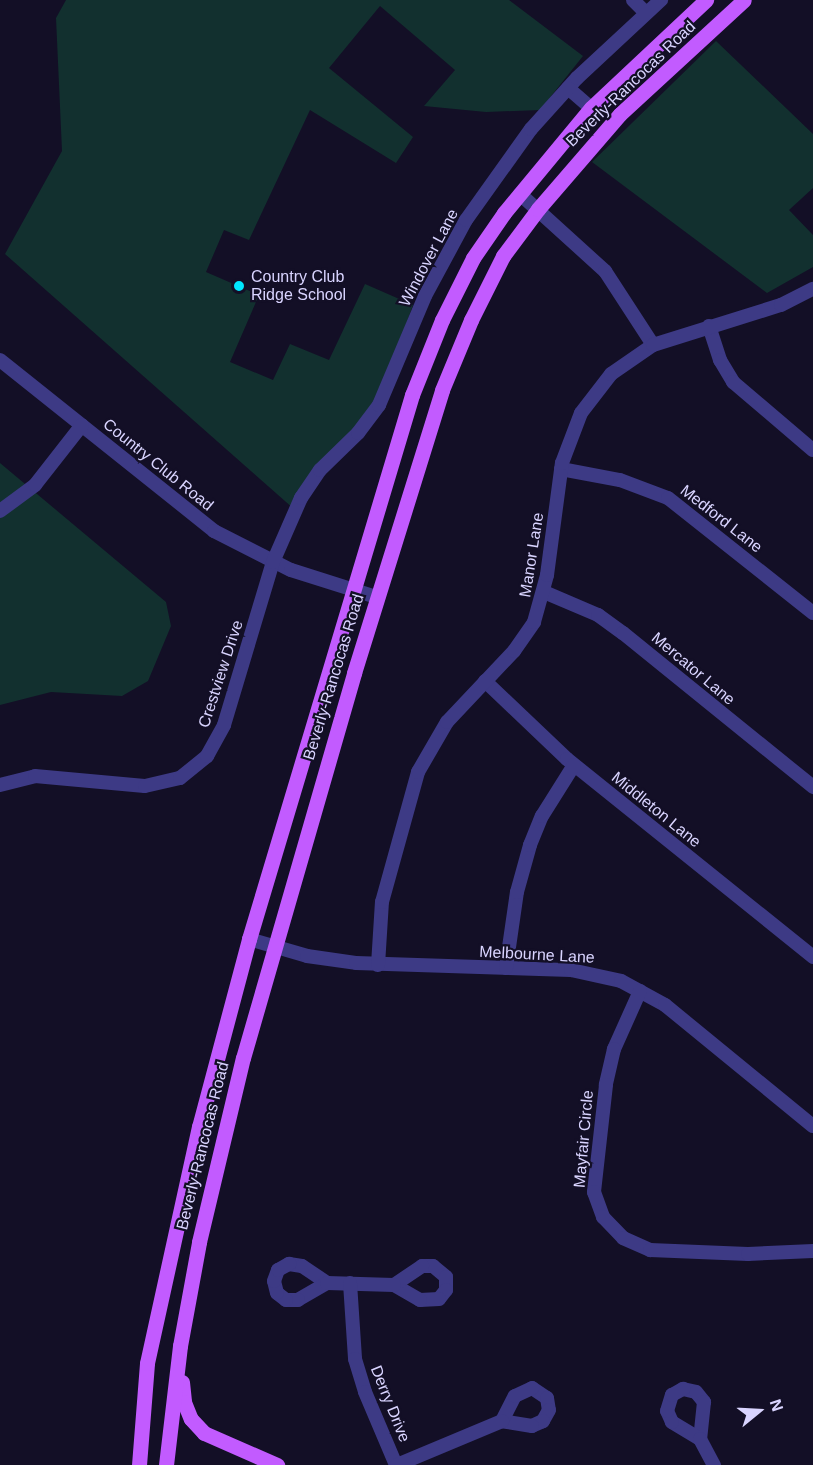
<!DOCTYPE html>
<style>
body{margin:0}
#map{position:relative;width:813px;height:1465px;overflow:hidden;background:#130f26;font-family:Helvetica,sans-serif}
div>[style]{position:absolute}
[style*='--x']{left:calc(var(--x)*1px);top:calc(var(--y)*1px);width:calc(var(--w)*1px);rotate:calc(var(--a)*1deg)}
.green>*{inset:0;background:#12302f}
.minor>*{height:14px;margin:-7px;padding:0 7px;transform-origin:7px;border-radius:7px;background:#3d3a85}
.major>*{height:15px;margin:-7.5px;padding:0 7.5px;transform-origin:7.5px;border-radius:7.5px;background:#c25bff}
.dots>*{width:16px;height:16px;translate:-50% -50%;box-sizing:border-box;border:3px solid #130f26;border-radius:50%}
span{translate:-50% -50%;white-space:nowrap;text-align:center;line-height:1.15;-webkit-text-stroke:4.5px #130f26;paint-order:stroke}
.street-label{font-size:16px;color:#d9d4ff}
.poi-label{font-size:16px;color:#d9d4ff}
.left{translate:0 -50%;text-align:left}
.north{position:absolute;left:729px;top:1381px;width:60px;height:60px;-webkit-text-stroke:4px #130f26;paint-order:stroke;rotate:72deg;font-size:16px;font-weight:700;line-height:24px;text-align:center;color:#d9d4ff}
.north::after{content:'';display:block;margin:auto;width:21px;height:27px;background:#d9d4ff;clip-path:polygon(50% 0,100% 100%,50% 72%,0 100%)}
</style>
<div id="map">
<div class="green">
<div style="clip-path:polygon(66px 0,509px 0,583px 56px,540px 110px,486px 112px,424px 106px,455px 70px,380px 6px,329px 68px,413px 137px,396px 163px,310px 110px,249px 240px,224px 230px,206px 272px,259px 295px,230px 362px,273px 380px,290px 344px,329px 360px,365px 284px,413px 305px,374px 412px,294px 509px,5px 254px,62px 151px,56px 18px)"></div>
<div style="clip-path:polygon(716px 41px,813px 134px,813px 188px,789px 210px,813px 235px,813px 267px,767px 293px,592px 162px)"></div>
<div style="clip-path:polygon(0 463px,166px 602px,171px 626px,148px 681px,122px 696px,51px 692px,0 705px)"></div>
</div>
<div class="minor">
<div style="--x:633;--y:0;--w:18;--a:45"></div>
<div style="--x:568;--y:88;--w:30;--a:41"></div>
<div style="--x:520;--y:194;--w:115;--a:42.2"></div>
<div style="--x:605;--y:271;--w:88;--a:57"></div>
<div style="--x:709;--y:326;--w:36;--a:72"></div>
<div style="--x:720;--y:360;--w:26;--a:59"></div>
<div style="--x:733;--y:382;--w:105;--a:40.4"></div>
<div style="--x:0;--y:360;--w:274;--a:38.6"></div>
<div style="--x:214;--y:531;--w:86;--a:26.9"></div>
<div style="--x:291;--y:570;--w:89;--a:17.6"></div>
<div style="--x:561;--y:469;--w:60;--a:10.6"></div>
<div style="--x:620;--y:480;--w:51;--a:20.6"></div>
<div style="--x:668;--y:498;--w:185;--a:38.4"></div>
<div style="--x:0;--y:511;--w:44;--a:-36.6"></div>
<div style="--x:35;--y:485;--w:76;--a:-51.9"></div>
<div style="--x:544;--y:592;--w:59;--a:23.1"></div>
<div style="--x:598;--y:615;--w:31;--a:36"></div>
<div style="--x:623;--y:633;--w:245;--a:39"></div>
<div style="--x:485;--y:681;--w:113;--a:43.6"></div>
<div style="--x:567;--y:759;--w:316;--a:38.8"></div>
<div style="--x:0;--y:785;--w:36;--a:-14"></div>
<div style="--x:35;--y:776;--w:110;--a:5.2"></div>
<div style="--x:145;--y:786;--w:36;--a:-13"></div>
<div style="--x:180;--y:778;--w:35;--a:-39"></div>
<div style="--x:207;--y:756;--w:35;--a:-61"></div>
<div style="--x:224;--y:725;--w:170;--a:-73.3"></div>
<div style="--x:273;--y:562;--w:70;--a:-66.4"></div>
<div style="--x:301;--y:498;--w:34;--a:-56"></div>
<div style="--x:320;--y:470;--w:53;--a:-44.2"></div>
<div style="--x:358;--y:433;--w:35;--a:-53"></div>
<div style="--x:379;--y:405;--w:118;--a:-67.1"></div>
<div style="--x:425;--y:296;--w:86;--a:-61.7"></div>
<div style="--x:466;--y:220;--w:112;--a:-54.5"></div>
<div style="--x:531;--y:129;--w:69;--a:-48"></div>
<div style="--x:577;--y:78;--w:115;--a:-42.9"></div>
<div style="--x:249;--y:939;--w:60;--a:16.3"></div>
<div style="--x:307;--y:956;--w:49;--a:8.1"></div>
<div style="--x:356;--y:963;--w:215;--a:1.9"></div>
<div style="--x:571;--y:970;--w:51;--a:12.4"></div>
<div style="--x:621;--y:981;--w:50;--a:28.6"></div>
<div style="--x:665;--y:1005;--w:191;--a:39.3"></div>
<div style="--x:378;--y:965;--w:63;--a:-86.4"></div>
<div style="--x:382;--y:902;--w:135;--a:-74.5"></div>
<div style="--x:418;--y:772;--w:58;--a:-59.9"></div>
<div style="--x:447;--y:722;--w:98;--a:-46.7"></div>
<div style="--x:514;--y:651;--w:35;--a:-55"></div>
<div style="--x:534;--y:622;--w:49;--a:-74.5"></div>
<div style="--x:547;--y:575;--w:113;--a:-82.4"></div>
<div style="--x:562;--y:463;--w:53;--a:-69.2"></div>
<div style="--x:581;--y:413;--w:49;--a:-52.4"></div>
<div style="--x:611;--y:374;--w:51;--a:-34.6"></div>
<div style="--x:653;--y:345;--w:134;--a:-17.4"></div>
<div style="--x:781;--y:305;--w:36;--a:-27"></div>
<div style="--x:506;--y:968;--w:77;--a:-81.8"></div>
<div style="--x:517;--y:892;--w:49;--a:-74.5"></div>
<div style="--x:530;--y:845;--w:31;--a:-68"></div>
<div style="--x:542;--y:816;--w:60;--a:-57.9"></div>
<div style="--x:640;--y:991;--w:64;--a:114.1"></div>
<div style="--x:614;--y:1049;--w:37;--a:103"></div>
<div style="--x:606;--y:1085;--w:108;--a:96.4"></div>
<div style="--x:594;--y:1192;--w:27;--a:70"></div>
<div style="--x:603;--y:1217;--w:29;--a:46"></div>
<div style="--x:623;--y:1238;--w:30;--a:24"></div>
<div style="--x:650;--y:1250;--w:98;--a:2.3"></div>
<div style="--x:748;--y:1254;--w:65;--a:-2.6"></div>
<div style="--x:289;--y:1264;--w:13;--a:9"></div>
<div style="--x:302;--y:1266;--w:30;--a:34"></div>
<div style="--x:327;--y:1283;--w:34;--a:150"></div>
<div style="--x:298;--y:1300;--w:12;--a:180"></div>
<div style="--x:286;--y:1300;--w:11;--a:-142"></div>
<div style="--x:277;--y:1293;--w:12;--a:-104"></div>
<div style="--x:274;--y:1281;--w:12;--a:-70"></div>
<div style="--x:278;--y:1270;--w:13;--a:-29"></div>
<div style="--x:422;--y:1266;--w:11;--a:0"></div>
<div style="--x:433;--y:1266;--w:17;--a:40"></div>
<div style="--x:446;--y:1277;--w:13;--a:90"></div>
<div style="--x:446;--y:1290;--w:11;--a:128"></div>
<div style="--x:439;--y:1299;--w:19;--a:177"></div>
<div style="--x:420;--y:1300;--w:30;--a:-150"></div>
<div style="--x:394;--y:1285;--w:34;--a:-34"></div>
<div style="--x:327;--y:1283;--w:67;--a:1.7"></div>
<div style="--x:350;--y:1283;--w:76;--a:86.2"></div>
<div style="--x:355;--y:1359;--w:34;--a:73"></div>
<div style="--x:365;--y:1392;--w:79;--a:67"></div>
<div style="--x:532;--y:1388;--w:18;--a:34"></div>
<div style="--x:547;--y:1398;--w:12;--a:81"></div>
<div style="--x:549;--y:1410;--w:13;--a:119"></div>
<div style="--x:543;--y:1421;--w:12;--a:156"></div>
<div style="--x:532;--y:1426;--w:30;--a:-171"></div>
<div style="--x:502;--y:1421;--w:28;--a:-63"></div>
<div style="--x:515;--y:1396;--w:19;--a:-25"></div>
<div style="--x:683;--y:1389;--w:13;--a:13"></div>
<div style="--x:696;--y:1392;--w:13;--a:51"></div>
<div style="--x:704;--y:1402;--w:37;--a:96"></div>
<div style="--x:700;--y:1439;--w:33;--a:-149"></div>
<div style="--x:672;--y:1422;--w:12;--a:-114"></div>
<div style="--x:667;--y:1411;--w:17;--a:-73"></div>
<div style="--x:672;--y:1395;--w:13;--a:-29"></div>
<div style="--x:700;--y:1439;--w:30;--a:62"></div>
<div style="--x:397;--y:1465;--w:114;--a:-22.7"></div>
</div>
<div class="major">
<div style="--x:182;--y:1382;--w:20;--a:84"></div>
<div style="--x:184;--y:1402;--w:18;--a:68"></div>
<div style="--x:191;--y:1419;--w:19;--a:47"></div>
<div style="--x:204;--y:1433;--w:80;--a:23.7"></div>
<div style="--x:139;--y:1465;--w:102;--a:-85.5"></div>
<div style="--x:147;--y:1363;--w:242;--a:-77.6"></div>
<div style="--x:199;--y:1127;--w:195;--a:-75.1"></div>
<div style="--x:249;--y:939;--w:568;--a:-73.32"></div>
<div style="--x:412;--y:395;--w:81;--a:-68.2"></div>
<div style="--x:442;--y:320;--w:69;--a:-63.4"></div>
<div style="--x:473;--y:258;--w:55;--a:-55.4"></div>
<div style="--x:504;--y:213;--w:136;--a:-50.4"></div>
<div style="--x:591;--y:108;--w:158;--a:-43.2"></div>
<div style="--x:166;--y:1465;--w:120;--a:-83.3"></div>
<div style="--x:180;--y:1346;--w:106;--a:-79.6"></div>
<div style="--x:199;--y:1242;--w:189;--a:-76.6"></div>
<div style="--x:243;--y:1058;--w:401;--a:-73.9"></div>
<div style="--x:354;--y:673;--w:296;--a:-72.7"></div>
<div style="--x:442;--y:390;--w:76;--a:-67.5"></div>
<div style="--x:471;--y:320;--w:72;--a:-63.4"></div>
<div style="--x:503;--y:256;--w:59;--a:-53.3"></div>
<div style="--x:538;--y:209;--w:125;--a:-49.2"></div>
<div style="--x:620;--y:114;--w:168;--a:-42.6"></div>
</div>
<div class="dots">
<div style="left:239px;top:286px;background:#00e5ff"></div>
</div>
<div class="street-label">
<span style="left:631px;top:84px;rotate:-44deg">Beverly-Rancocas Road</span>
<span style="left:429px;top:258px;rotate:-62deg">Windover Lane</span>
<span style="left:158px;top:465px;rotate:39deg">Country Club Road</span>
<span style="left:721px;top:519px;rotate:38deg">Medford Lane</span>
<span style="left:532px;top:555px;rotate:-81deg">Manor Lane</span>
<span style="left:693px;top:669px;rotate:40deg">Mercator Lane</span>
<span style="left:221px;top:674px;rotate:-72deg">Crestview Drive</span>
<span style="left:334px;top:677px;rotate:-73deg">Beverly-Rancocas Road</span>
<span style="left:656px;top:810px;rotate:39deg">Middleton Lane</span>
<span style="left:537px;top:955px;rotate:3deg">Melbourne Lane</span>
<span style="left:584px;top:1139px;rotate:-85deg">Mayfair Circle</span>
<span style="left:203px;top:1146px;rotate:-76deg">Beverly-Rancocas Road</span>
<span style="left:390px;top:1404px;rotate:68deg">Derry Drive</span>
</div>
<div class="poi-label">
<span class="left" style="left:251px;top:286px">Country Club<br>Ridge School</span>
</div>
<div class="north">N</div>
</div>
